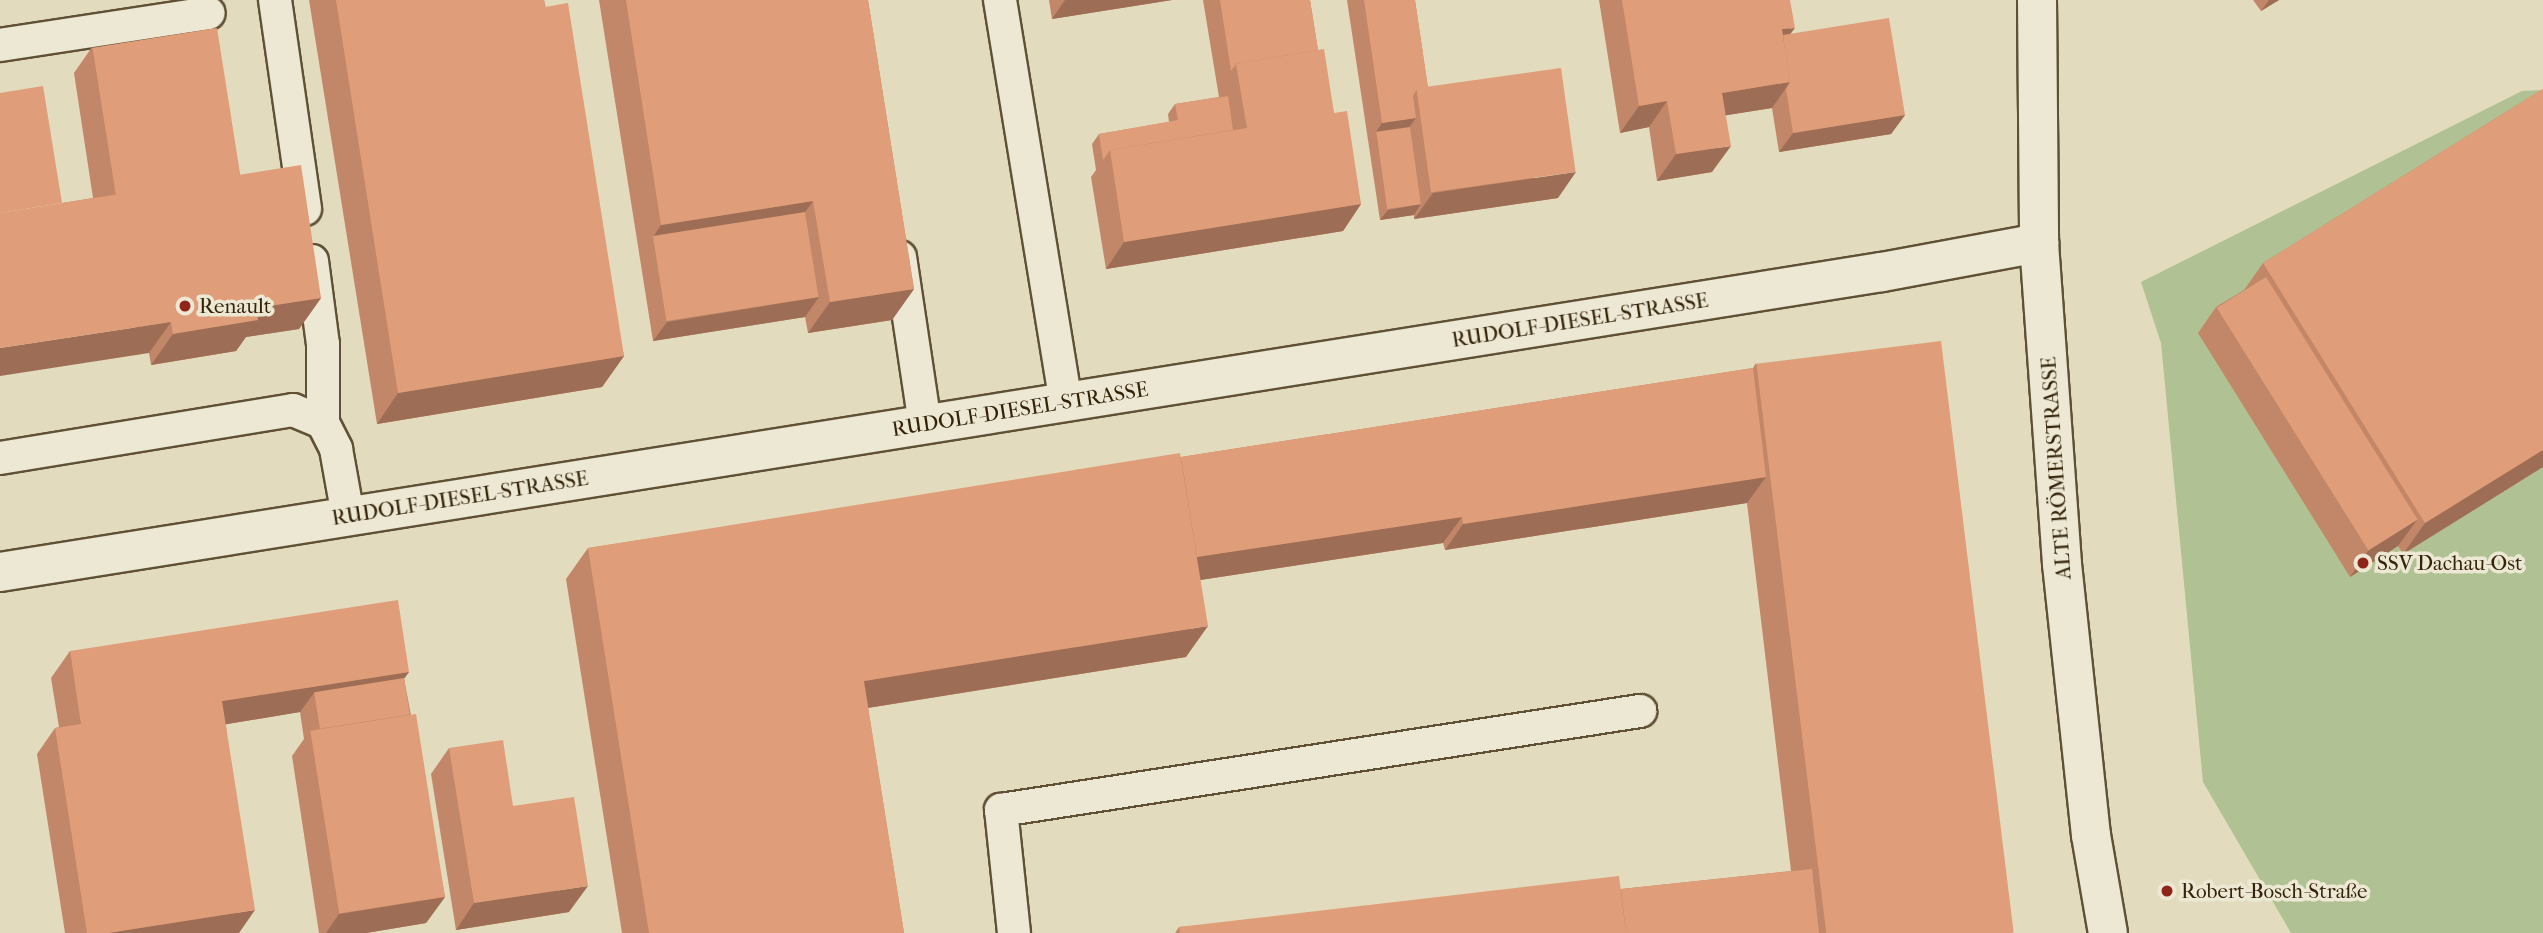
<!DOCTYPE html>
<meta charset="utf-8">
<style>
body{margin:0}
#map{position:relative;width:2543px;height:933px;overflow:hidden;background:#e3dbbd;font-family:"IM FELL French Canon",serif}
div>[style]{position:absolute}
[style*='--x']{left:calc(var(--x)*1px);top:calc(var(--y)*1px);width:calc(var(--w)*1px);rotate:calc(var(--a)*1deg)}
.green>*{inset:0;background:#b0c194}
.roads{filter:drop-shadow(2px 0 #605136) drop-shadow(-2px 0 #605136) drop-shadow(0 2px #605136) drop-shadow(0 -2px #605136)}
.lane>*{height:32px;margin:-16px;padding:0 16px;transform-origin:16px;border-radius:16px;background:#ede8d4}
.street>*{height:38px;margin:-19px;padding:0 19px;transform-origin:19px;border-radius:19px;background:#ede8d4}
.secondary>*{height:38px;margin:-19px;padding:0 19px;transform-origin:19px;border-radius:19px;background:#ede8d4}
.wall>*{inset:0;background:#c18768}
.shaded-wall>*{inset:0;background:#9d6e55}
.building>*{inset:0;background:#e09d79;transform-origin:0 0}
.dots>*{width:19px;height:19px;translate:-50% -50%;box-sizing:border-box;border:4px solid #ede8d4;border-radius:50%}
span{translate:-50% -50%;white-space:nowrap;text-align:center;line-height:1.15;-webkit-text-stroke:7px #ede8d4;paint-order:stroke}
.poi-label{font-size:21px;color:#342309}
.left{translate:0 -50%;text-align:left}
.street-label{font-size:21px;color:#342309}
</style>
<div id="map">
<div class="green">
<div style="clip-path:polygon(2543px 90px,2543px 933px,2291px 933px,2203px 782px,2161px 343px,2141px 282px,2522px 91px)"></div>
</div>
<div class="roads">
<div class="lane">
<div style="--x:275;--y:0;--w:211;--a:81.8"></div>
<div style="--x:1000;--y:0;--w:407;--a:80.7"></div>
<div style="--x:0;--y:45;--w:211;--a:-8.7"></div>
<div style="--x:900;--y:257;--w:169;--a:81.5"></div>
<div style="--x:312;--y:261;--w:84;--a:82.5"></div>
<div style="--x:323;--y:344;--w:79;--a:90"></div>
<div style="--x:0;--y:458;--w:297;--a:-9.3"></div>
<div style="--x:293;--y:410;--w:33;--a:23"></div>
<div style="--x:323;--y:423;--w:29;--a:63"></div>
<div style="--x:336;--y:449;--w:68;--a:79.8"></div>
<div style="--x:1014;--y:933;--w:124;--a:-96"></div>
<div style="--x:1001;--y:810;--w:647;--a:-8.81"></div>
</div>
<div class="street">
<div style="--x:0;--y:572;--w:1906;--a:-9.06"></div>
<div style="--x:1882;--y:272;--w:160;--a:-10.5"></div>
</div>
<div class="secondary">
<div style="--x:2037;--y:0;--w:243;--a:89.5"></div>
<div style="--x:2039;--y:243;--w:322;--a:85.9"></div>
<div style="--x:2062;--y:564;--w:273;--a:83.9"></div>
<div style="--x:2091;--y:835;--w:99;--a:80.2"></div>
</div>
</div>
<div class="wall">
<div style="clip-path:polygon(309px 0,544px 0,624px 356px,602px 387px,377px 424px)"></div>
<div style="clip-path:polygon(599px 0,868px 0,914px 289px,892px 320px,808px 333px,805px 317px,653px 341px)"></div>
<div style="clip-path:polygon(1049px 0,1172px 0,1052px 19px)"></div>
<div style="clip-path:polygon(1203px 0,1310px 0,1318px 50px,1334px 113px,1361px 204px,1343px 231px,1106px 269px,1091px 177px,1096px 170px,1092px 144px,1099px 134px,1169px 122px,1168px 114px,1175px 104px,1219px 97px)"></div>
<div style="clip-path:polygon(1347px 0,1415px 0,1428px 88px,1558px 198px,1414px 219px,1414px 215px,1380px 220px)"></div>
<div style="clip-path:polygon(1599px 0,1790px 0,1790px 34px,1905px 115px,1891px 134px,1779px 152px,1772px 108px,1726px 115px,1712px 172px,1657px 181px,1649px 127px,1620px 133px)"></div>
<div style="clip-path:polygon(2253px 0,2279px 0,2261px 11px)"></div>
<div style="clip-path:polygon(92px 47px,240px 175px,321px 298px,299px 329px,246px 337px,236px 351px,151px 365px,149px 353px,62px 203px,93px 198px,74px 73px)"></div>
<div style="clip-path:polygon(2543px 89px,2543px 467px,2403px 554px,2398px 546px,2350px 577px,2198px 333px,2216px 307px,2244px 290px,2263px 263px)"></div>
<div style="clip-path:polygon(1756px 363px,2010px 933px,1175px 933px,1179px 927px,1621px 889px,1791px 871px,1747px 503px,1445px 550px,1443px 543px,1200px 580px,1186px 657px,868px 708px,904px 933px,622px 933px,566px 579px,588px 548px,1181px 457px,1753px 368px)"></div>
<div style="clip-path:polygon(70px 651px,409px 672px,404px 678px,445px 897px,426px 923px,366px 933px,319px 933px,292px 756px,304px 739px,300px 712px,226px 724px,239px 933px,65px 933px,37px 754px,55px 728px,59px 727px,51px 678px)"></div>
<div style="clip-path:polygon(449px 748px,513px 806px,569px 912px,456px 930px,431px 774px)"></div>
</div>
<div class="shaded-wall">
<div style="clip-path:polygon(1065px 0,1172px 0,1052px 19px)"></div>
<div style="clip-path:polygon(2269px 0,2279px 0,2261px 11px)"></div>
<div style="clip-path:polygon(1795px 28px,1779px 49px,1782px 29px)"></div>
<div style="clip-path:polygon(1790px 82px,1772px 108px,1703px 119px,1722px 93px)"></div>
<div style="clip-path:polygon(1667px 101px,1649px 127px,1620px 133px,1639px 106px)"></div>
<div style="clip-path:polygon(1905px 115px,1891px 134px,1779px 152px,1793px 133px)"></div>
<div style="clip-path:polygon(1416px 118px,1402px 137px,1376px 132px,1382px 123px)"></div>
<div style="clip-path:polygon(1731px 146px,1712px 172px,1657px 181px,1676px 154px)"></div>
<div style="clip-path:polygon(1576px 172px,1558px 198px,1414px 219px,1433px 193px)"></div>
<div style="clip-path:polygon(813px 201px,792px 231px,653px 237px,661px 225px)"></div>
<div style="clip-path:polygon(1361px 204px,1343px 231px,1106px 269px,1124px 242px)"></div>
<div style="clip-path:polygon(1421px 204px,1414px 215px,1380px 220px,1388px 210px)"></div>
<div style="clip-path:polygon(914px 289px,892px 320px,808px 333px,830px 302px)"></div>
<div style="clip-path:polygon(819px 297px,805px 317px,653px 341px,667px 322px)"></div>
<div style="clip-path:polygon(321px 298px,299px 329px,246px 337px,236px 351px,151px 365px,173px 334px,256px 308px)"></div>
<div style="clip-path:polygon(171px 322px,149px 353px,0 376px,0 348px)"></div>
<div style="clip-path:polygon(624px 356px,602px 387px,377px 424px,398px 393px)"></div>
<div style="clip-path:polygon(2543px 450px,2543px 467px,2403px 554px,2425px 523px)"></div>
<div style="clip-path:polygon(1766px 477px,1747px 503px,1445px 550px,1463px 524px)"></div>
<div style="clip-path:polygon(1462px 517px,1443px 543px,1174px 584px,1193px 557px)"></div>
<div style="clip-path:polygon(2417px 520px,2398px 546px,2350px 577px,2368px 551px)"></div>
<div style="clip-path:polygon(1208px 626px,1186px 657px,842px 712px,864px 681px)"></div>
<div style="clip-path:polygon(409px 672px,390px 698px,314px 693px,300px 712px,204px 728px,222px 701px)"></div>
<div style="clip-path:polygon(588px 886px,569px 912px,456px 930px,474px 903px)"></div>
<div style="clip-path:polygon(445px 897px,426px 923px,366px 933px,326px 933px,339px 914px)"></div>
<div style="clip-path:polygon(255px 910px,239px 933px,108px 933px)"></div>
</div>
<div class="building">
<div style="clip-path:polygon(336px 0,544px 0,545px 7px,568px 3px,624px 356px,398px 393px)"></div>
<div style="clip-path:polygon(626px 0,868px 0,914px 289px,830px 302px,813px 201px,661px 225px)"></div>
<div style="clip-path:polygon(1220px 0,1310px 0,1318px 50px,1236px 64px,1231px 71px)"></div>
<div style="clip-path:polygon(1364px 0,1415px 0,1428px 88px,1417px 89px,1413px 96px,1416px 118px,1382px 123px)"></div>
<div style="clip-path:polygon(1622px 0,1790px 0,1795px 28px,1782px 29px,1790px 82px,1722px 93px,1731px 146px,1676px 154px,1667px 101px,1639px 106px)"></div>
<div style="clip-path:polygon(1889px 18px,1905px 115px,1793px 133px,1786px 89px,1790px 82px,1783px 35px)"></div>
<div style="left:217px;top:28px;width:149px;height:126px;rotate:81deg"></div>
<div style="clip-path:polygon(1324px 49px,1334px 113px,1347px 111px,1361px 204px,1124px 242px,1110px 150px,1247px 128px,1236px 64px)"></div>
<div style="left:1561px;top:68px;width:105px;height:146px;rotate:82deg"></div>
<div style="clip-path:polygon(43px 86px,62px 203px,0 213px,0 93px)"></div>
<div style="clip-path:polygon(2543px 89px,2543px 450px,2425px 523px,2263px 263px)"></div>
<div style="clip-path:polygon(1228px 96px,1233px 130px,1110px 150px,1103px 160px,1099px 134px,1178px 120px,1175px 104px)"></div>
<div style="left:1410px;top:127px;width:78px;height:34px;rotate:82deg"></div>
<div style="clip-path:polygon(301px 165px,321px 298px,256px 308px,258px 320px,173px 334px,171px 322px,0 348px,0 213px)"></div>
<div style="left:805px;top:212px;width:86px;height:154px;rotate:81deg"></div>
<div style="left:2266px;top:277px;width:286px;height:58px;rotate:58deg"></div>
<div style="left:1941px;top:341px;width:596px;height:186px;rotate:83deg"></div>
<div style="clip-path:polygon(1753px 368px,1766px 477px,1463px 524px,1462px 517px,1197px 557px,1181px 457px)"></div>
<div style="clip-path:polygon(1180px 453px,1208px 626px,864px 681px,904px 933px,649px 933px,588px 548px)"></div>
<div style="clip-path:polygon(398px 600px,409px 672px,222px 701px,255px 910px,108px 933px,87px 933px,55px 728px,81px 724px,70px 651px)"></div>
<div style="left:404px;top:678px;width:37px;height:91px;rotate:81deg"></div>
<div style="left:416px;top:714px;width:185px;height:107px;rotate:81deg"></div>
<div style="clip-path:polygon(503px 740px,513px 806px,574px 797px,588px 886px,474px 903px,449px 748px)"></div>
<div style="clip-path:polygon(1812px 869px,1819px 933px,1626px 933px,1621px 889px)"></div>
<div style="clip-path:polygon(1619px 876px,1626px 933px,1180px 933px,1179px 927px)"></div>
</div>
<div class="dots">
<div style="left:185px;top:306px;background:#8f2418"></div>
<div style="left:2363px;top:563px;background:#8f2418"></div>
<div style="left:2167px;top:891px;background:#8f2418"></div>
</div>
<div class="poi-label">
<span class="left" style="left:199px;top:306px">Renault</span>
<span class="left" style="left:2377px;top:563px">SSV Dachau-Ost</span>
<span class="left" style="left:2181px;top:891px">Robert-Bosch-Straße</span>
</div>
<div class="street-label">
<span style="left:1580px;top:320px;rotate:-9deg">RUDOLF-DIESEL-STRASSE</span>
<span style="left:1020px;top:409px;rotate:-9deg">RUDOLF-DIESEL-STRASSE</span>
<span style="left:2056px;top:468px;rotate:-94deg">ALTE RÖMERSTRASSE</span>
<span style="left:460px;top:498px;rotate:-9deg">RUDOLF-DIESEL-STRASSE</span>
</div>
</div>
